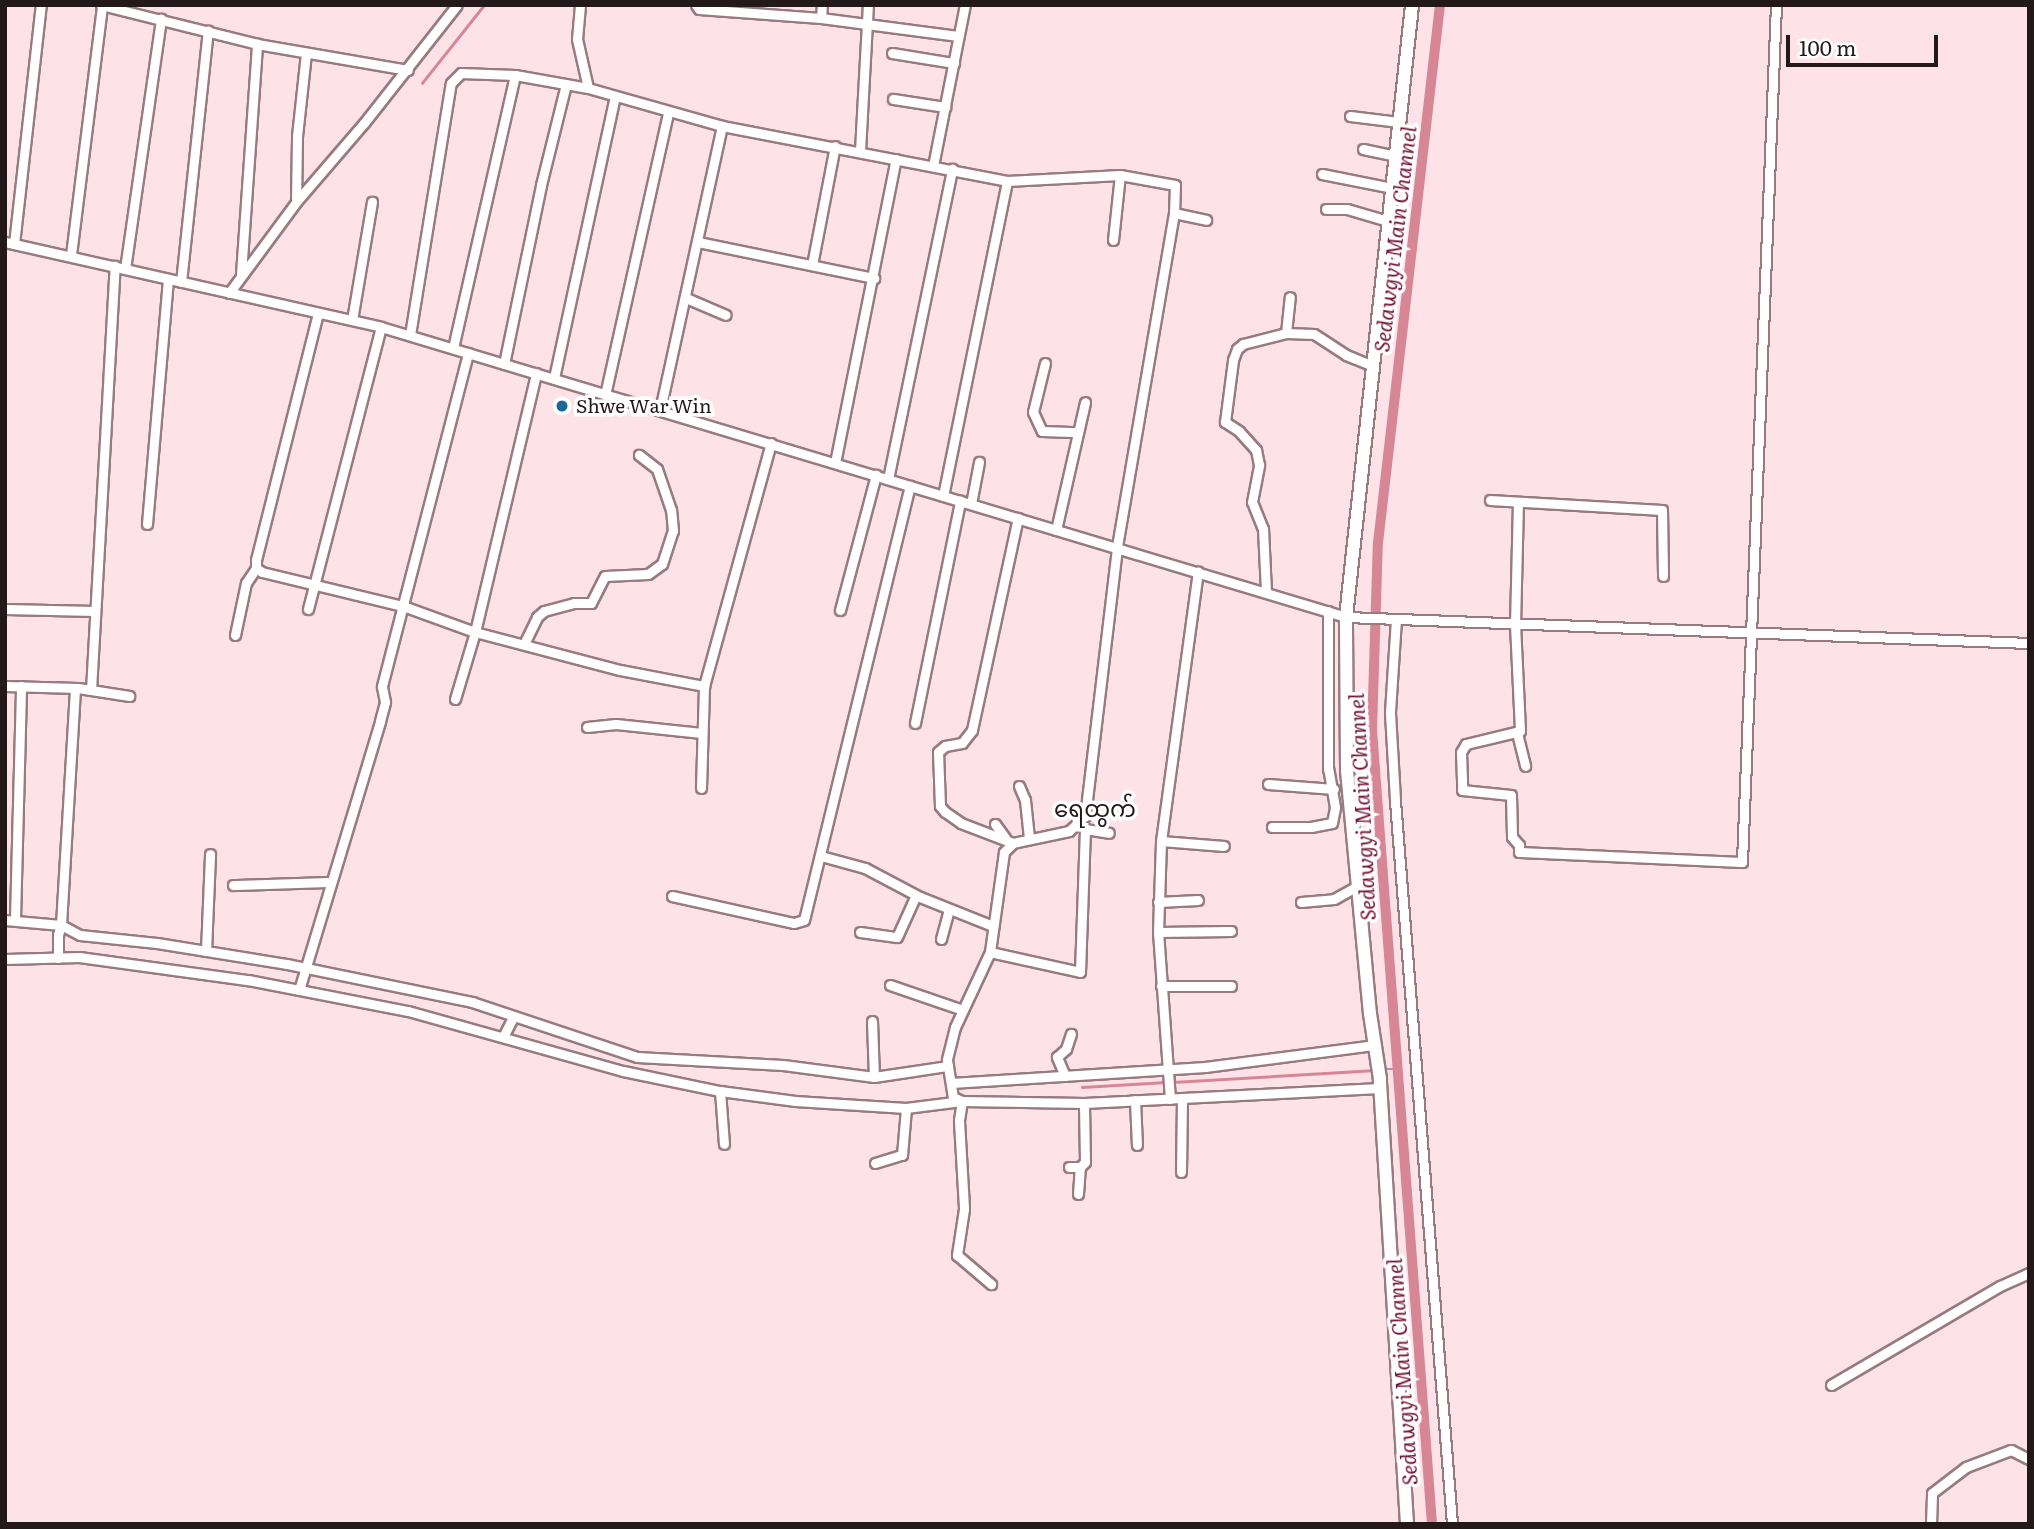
<!DOCTYPE html>
<meta charset="utf-8">
<style>
body{margin:0}
#map{position:relative;width:2034px;height:1529px;overflow:hidden;background:#fde3e7;font-family:Literata,"Noto Sans Myanmar",serif}
div>[style]{position:absolute}
[style*='--x']{left:calc(var(--x)*1px);top:calc(var(--y)*1px);width:calc(var(--w)*1px);rotate:calc(var(--a)*1deg)}
.stream>*{height:2.5px;margin:-1.25px;padding:0 1.25px;transform-origin:1.25px;border-radius:1.25px;background:#d78696}
.canal>*{height:10px;margin:-5px;padding:0 5px;transform-origin:5px;border-radius:5px;background:#d78696}
.roads{filter:drop-shadow(2px 0 #977b7f) drop-shadow(-2px 0 #977b7f) drop-shadow(0 2px #977b7f) drop-shadow(0 -2px #977b7f)}
.minor>*{height:9px;margin:-4.5px;padding:0 4.5px;transform-origin:4.5px;border-radius:4.5px;background:#fff}
.tertiary>*{height:12px;margin:-6px;padding:0 6px;transform-origin:6px;border-radius:6px;background:#fff}
.dots>*{width:19px;height:19px;translate:-50% -50%;box-sizing:border-box;border:4px solid #fff;border-radius:50%}
span{translate:-50% -50%;white-space:nowrap;text-align:center;line-height:1.15;-webkit-text-stroke:7px #fff;paint-order:stroke}
.poi-label{font-size:19px;color:#23181a}
.left{translate:0 -50%;text-align:left}
.water-label{font-size:21px;color:#731132;font-style:italic}
.quarter-label{font-size:23px;color:#23181a}
.frame{position:absolute;inset:0;border:7px solid #23181a;pointer-events:none}
.scale{position:absolute;left:1786px;top:35px;width:152px;height:32px;box-sizing:border-box;border:4px solid #23181a;border-top:0;padding-left:9px;font-size:21px;line-height:24px;white-space:nowrap;color:#23181a;-webkit-text-stroke:5px #fff;paint-order:stroke}
</style>
<div id="map">
<div class="stream">
<div style="--x:422;--y:83;--w:100;--a:-51.5"></div>
<div style="--x:1382;--y:1069;--w:16;--a:0"></div>
<div style="--x:1173;--y:1082;--w:203;--a:-3.4"></div>
<div style="--x:1082;--y:1087;--w:84;--a:-3.4"></div>
</div>
<div class="canal">
<div style="--x:1432;--y:1524;--w:796;--a:-94.32"></div>
<div style="--x:1372;--y:730;--w:187;--a:-88.2"></div>
<div style="--x:1378;--y:543;--w:542;--a:-83.43"></div>
</div>
<div class="roads">
<div class="minor">
<div style="--x:101;--y:5;--w:161;--a:14"></div>
<div style="--x:257;--y:44;--w:153;--a:9.8"></div>
<div style="--x:580;--y:5;--w:34;--a:95"></div>
<div style="--x:577;--y:39;--w:50;--a:77.3"></div>
<div style="--x:696;--y:5;--w:5;--a:53"></div>
<div style="--x:699;--y:9;--w:122;--a:4.2"></div>
<div style="--x:821;--y:18;--w:138;--a:7.5"></div>
<div style="--x:821;--y:18;--w:13;--a:-86"></div>
<div style="--x:892;--y:53;--w:63;--a:9.2"></div>
<div style="--x:893;--y:99;--w:53;--a:8.7"></div>
<div style="--x:1350;--y:116;--w:49;--a:7"></div>
<div style="--x:1363;--y:149;--w:33;--a:12"></div>
<div style="--x:860;--y:151;--w:146;--a:-86.9"></div>
<div style="--x:933;--y:166;--w:164;--a:-78.8"></div>
<div style="--x:1322;--y:174;--w:71;--a:11.3"></div>
<div style="--x:296;--y:202;--w:66;--a:-89.1"></div>
<div style="--x:297;--y:136;--w:83;--a:-83.8"></div>
<div style="--x:1326;--y:209;--w:21;--a:0"></div>
<div style="--x:1347;--y:209;--w:43;--a:16.3"></div>
<div style="--x:1174;--y:213;--w:33;--a:12"></div>
<div style="--x:1113;--y:240;--w:65;--a:-83.9"></div>
<div style="--x:5;--y:242;--w:385;--a:12.7"></div>
<div style="--x:381;--y:327;--w:1008;--a:16.73"></div>
<div style="--x:1346;--y:617;--w:683;--a:2.18"></div>
<div style="--x:698;--y:242;--w:180;--a:11.6"></div>
<div style="--x:14;--y:244;--w:241;--a:-83.6"></div>
<div style="--x:71;--y:255;--w:252;--a:-82.9"></div>
<div style="--x:812;--y:265;--w:121;--a:-79.1"></div>
<div style="--x:125;--y:269;--w:253;--a:-81.8"></div>
<div style="--x:241;--y:274;--w:231;--a:-86"></div>
<div style="--x:181;--y:282;--w:253;--a:-83.9"></div>
<div style="--x:229;--y:293;--w:113;--a:-53.6"></div>
<div style="--x:296;--y:202;--w:104;--a:-49.3"></div>
<div style="--x:364;--y:123;--w:150;--a:-51.8"></div>
<div style="--x:686;--y:298;--w:43;--a:23"></div>
<div style="--x:318;--y:313;--w:255;--a:104.1"></div>
<div style="--x:256;--y:560;--w:8;--a:90"></div>
<div style="--x:256;--y:568;--w:7;--a:34"></div>
<div style="--x:262;--y:572;--w:145;--a:13.6"></div>
<div style="--x:403;--y:606;--w:77;--a:19.9"></div>
<div style="--x:475;--y:632;--w:150;--a:14.7"></div>
<div style="--x:620;--y:670;--w:86;--a:10.8"></div>
<div style="--x:704;--y:686;--w:252;--a:-74.6"></div>
<div style="--x:352;--y:320;--w:120;--a:-80.4"></div>
<div style="--x:1286;--y:333;--w:36;--a:-84"></div>
<div style="--x:410;--y:335;--w:255;--a:-80.8"></div>
<div style="--x:451;--y:83;--w:14;--a:-45"></div>
<div style="--x:461;--y:73;--w:54;--a:2.1"></div>
<div style="--x:515;--y:75;--w:74;--a:10.1"></div>
<div style="--x:588;--y:88;--w:139;--a:15.8"></div>
<div style="--x:722;--y:126;--w:290;--a:10.9"></div>
<div style="--x:1007;--y:181;--w:113;--a:-3"></div>
<div style="--x:1120;--y:175;--w:56;--a:10.3"></div>
<div style="--x:1175;--y:185;--w:28;--a:92"></div>
<div style="--x:1174;--y:213;--w:340;--a:99.7"></div>
<div style="--x:1117;--y:548;--w:270;--a:96.8"></div>
<div style="--x:1085;--y:816;--w:22;--a:137"></div>
<div style="--x:1069;--y:831;--w:57;--a:167.9"></div>
<div style="--x:1013;--y:843;--w:13;--a:135"></div>
<div style="--x:1004;--y:852;--w:101;--a:98"></div>
<div style="--x:990;--y:952;--w:83;--a:115"></div>
<div style="--x:955;--y:1027;--w:34;--a:104"></div>
<div style="--x:947;--y:1060;--w:37;--a:81"></div>
<div style="--x:953;--y:1097;--w:10;--a:24"></div>
<div style="--x:962;--y:1101;--w:20;--a:99"></div>
<div style="--x:959;--y:1121;--w:88;--a:86.7"></div>
<div style="--x:964;--y:1209;--w:47;--a:98.7"></div>
<div style="--x:957;--y:1255;--w:45;--a:40.5"></div>
<div style="--x:453;--y:348;--w:280;--a:-77.2"></div>
<div style="--x:1045;--y:363;--w:50;--a:103.8"></div>
<div style="--x:1033;--y:412;--w:21;--a:65"></div>
<div style="--x:1042;--y:431;--w:36;--a:2"></div>
<div style="--x:504;--y:364;--w:183;--a:-78.3"></div>
<div style="--x:541;--y:185;--w:104;--a:-76.1"></div>
<div style="--x:554;--y:378;--w:288;--a:-77.8"></div>
<div style="--x:605;--y:395;--w:290;--a:-77.4"></div>
<div style="--x:660;--y:410;--w:291;--a:-77.7"></div>
<div style="--x:835;--y:463;--w:310;--a:-78.7"></div>
<div style="--x:888;--y:479;--w:317;--a:-78.3"></div>
<div style="--x:943;--y:496;--w:321;--a:-78.5"></div>
<div style="--x:1490;--y:500;--w:172;--a:3.3"></div>
<div style="--x:1662;--y:510;--w:66;--a:89.1"></div>
<div style="--x:1518;--y:502;--w:122;--a:91.4"></div>
<div style="--x:1515;--y:624;--w:107;--a:87.3"></div>
<div style="--x:1520;--y:731;--w:56;--a:166.5"></div>
<div style="--x:1466;--y:744;--w:9;--a:122"></div>
<div style="--x:1461;--y:752;--w:38;--a:88"></div>
<div style="--x:1462;--y:790;--w:49;--a:5.8"></div>
<div style="--x:1511;--y:795;--w:42;--a:88.6"></div>
<div style="--x:1512;--y:837;--w:11;--a:49"></div>
<div style="--x:1519;--y:845;--w:7;--a:90"></div>
<div style="--x:1519;--y:852;--w:223;--a:2.6"></div>
<div style="--x:1742;--y:862;--w:858;--a:-87.73"></div>
<div style="--x:971;--y:504;--w:43;--a:-79.2"></div>
<div style="--x:147;--y:524;--w:246;--a:-85.1"></div>
<div style="--x:1056;--y:530;--w:131;--a:-77.2"></div>
<div style="--x:1266;--y:592;--w:63;--a:-92.7"></div>
<div style="--x:1263;--y:529;--w:29;--a:-112"></div>
<div style="--x:1252;--y:502;--w:38;--a:-79"></div>
<div style="--x:1259;--y:465;--w:15;--a:-101"></div>
<div style="--x:1256;--y:450;--w:25;--a:-132"></div>
<div style="--x:1239;--y:431;--w:17;--a:-147"></div>
<div style="--x:1225;--y:422;--w:63;--a:-82.6"></div>
<div style="--x:1233;--y:360;--w:12;--a:-70"></div>
<div style="--x:1237;--y:349;--w:8;--a:-40"></div>
<div style="--x:1243;--y:344;--w:44;--a:-14.3"></div>
<div style="--x:1286;--y:333;--w:28;--a:2"></div>
<div style="--x:1314;--y:334;--w:38;--a:33"></div>
<div style="--x:1346;--y:355;--w:27;--a:22"></div>
<div style="--x:5;--y:609;--w:90;--a:1.3"></div>
<div style="--x:308;--y:609;--w:291;--a:-75.5"></div>
<div style="--x:840;--y:610;--w:140;--a:-75.1"></div>
<div style="--x:1396;--y:619;--w:94;--a:93.7"></div>
<div style="--x:1390;--y:713;--w:88;--a:86.7"></div>
<div style="--x:1395;--y:801;--w:725;--a:85.49"></div>
<div style="--x:235;--y:635;--w:53;--a:-78.1"></div>
<div style="--x:246;--y:583;--w:18;--a:-56"></div>
<div style="--x:524;--y:644;--w:30;--a:-64"></div>
<div style="--x:537;--y:617;--w:9;--a:-41"></div>
<div style="--x:544;--y:611;--w:31;--a:-15"></div>
<div style="--x:574;--y:603;--w:17;--a:0"></div>
<div style="--x:591;--y:603;--w:30;--a:-63"></div>
<div style="--x:605;--y:576;--w:43;--a:-2.7"></div>
<div style="--x:648;--y:574;--w:17;--a:-36"></div>
<div style="--x:662;--y:564;--w:35;--a:-72"></div>
<div style="--x:673;--y:531;--w:21;--a:-95"></div>
<div style="--x:671;--y:510;--w:43;--a:-108.9"></div>
<div style="--x:657;--y:469;--w:23;--a:-142"></div>
<div style="--x:5;--y:686;--w:73;--a:1.6"></div>
<div style="--x:78;--y:688;--w:52;--a:8.9"></div>
<div style="--x:75;--y:689;--w:236;--a:93.4"></div>
<div style="--x:61;--y:925;--w:21;--a:28"></div>
<div style="--x:80;--y:935;--w:77;--a:5.9"></div>
<div style="--x:157;--y:943;--w:132;--a:9.2"></div>
<div style="--x:287;--y:964;--w:189;--a:11.6"></div>
<div style="--x:472;--y:1002;--w:174;--a:18.4"></div>
<div style="--x:637;--y:1057;--w:146;--a:3.1"></div>
<div style="--x:783;--y:1065;--w:92;--a:7.5"></div>
<div style="--x:874;--y:1077;--w:75;--a:-8.5"></div>
<div style="--x:91;--y:690;--w:425;--a:-86.8"></div>
<div style="--x:455;--y:699;--w:70;--a:-73.4"></div>
<div style="--x:475;--y:632;--w:266;--a:-76.7"></div>
<div style="--x:915;--y:723;--w:227;--a:-78.5"></div>
<div style="--x:587;--y:727;--w:29;--a:-6"></div>
<div style="--x:616;--y:724;--w:86;--a:6"></div>
<div style="--x:1517;--y:733;--w:34;--a:76"></div>
<div style="--x:1268;--y:784;--w:66;--a:4.3"></div>
<div style="--x:1019;--y:786;--w:15;--a:67"></div>
<div style="--x:1025;--y:800;--w:39;--a:84"></div>
<div style="--x:701;--y:788;--w:102;--a:-88.3"></div>
<div style="--x:995;--y:824;--w:17;--a:54"></div>
<div style="--x:1272;--y:827;--w:39;--a:0"></div>
<div style="--x:1311;--y:827;--w:21;--a:-11"></div>
<div style="--x:1332;--y:823;--w:16;--a:-79"></div>
<div style="--x:1335;--y:807;--w:39;--a:-100"></div>
<div style="--x:1328;--y:769;--w:158;--a:-90"></div>
<div style="--x:1085;--y:829;--w:24;--a:9"></div>
<div style="--x:1161;--y:841;--w:63;--a:4.5"></div>
<div style="--x:1013;--y:843;--w:56;--a:-159"></div>
<div style="--x:961;--y:823;--w:19;--a:-145"></div>
<div style="--x:945;--y:812;--w:8;--a:-130"></div>
<div style="--x:940;--y:806;--w:54;--a:-92.1"></div>
<div style="--x:938;--y:752;--w:9;--a:-41"></div>
<div style="--x:945;--y:746;--w:17;--a:-10"></div>
<div style="--x:962;--y:743;--w:16;--a:-52"></div>
<div style="--x:972;--y:730;--w:217;--a:-77.8"></div>
<div style="--x:821;--y:856;--w:46;--a:15.3"></div>
<div style="--x:865;--y:868;--w:62;--a:27.8"></div>
<div style="--x:920;--y:897;--w:79;--a:21.7"></div>
<div style="--x:233;--y:885;--w:98;--a:-1.8"></div>
<div style="--x:672;--y:896;--w:125;--a:12.5"></div>
<div style="--x:794;--y:923;--w:10;--a:-17"></div>
<div style="--x:804;--y:920;--w:447;--a:-76.3"></div>
<div style="--x:1158;--y:902;--w:40;--a:-2.9"></div>
<div style="--x:1301;--y:902;--w:33;--a:-5"></div>
<div style="--x:1334;--y:899;--w:26;--a:-29"></div>
<div style="--x:15;--y:919;--w:233;--a:-88.5"></div>
<div style="--x:5;--y:920;--w:56;--a:5.1"></div>
<div style="--x:61;--y:925;--w:10;--a:107"></div>
<div style="--x:58;--y:935;--w:23;--a:90"></div>
<div style="--x:860;--y:932;--w:37;--a:8"></div>
<div style="--x:897;--y:937;--w:46;--a:-65.7"></div>
<div style="--x:1158;--y:932;--w:73;--a:-0.8"></div>
<div style="--x:941;--y:939;--w:31;--a:-75"></div>
<div style="--x:206;--y:951;--w:97;--a:-87.6"></div>
<div style="--x:990;--y:952;--w:92;--a:12.5"></div>
<div style="--x:1080;--y:972;--w:143;--a:-88"></div>
<div style="--x:1085;--y:829;--w:7;--a:-135"></div>
<div style="--x:5;--y:959;--w:74;--a:-1.5"></div>
<div style="--x:79;--y:957;--w:171;--a:7.8"></div>
<div style="--x:248;--y:980;--w:163;--a:11"></div>
<div style="--x:408;--y:1011;--w:223;--a:15.6"></div>
<div style="--x:623;--y:1071;--w:99;--a:11.7"></div>
<div style="--x:720;--y:1091;--w:76;--a:7.6"></div>
<div style="--x:795;--y:1101;--w:111;--a:3.6"></div>
<div style="--x:906;--y:1108;--w:56;--a:-7.1"></div>
<div style="--x:962;--y:1101;--w:122;--a:0.9"></div>
<div style="--x:1084;--y:1103;--w:296;--a:-2.9"></div>
<div style="--x:890;--y:985;--w:77;--a:18.9"></div>
<div style="--x:1161;--y:986;--w:70;--a:0"></div>
<div style="--x:299;--y:990;--w:281;--a:-73.2"></div>
<div style="--x:380;--y:721;--w:20;--a:-75"></div>
<div style="--x:385;--y:702;--w:16;--a:-101"></div>
<div style="--x:382;--y:686;--w:344;--a:-75.5"></div>
<div style="--x:872;--y:1021;--w:56;--a:88"></div>
<div style="--x:503;--y:1037;--w:22;--a:-63"></div>
<div style="--x:1065;--y:1076;--w:21;--a:-113"></div>
<div style="--x:1057;--y:1057;--w:12;--a:-42"></div>
<div style="--x:1066;--y:1049;--w:16;--a:-72"></div>
<div style="--x:951;--y:1083;--w:255;--a:-3.6"></div>
<div style="--x:1205;--y:1067;--w:170;--a:-7.4"></div>
<div style="--x:720;--y:1091;--w:53;--a:85.7"></div>
<div style="--x:1170;--y:1099;--w:167;--a:-94.1"></div>
<div style="--x:1158;--y:932;--w:91;--a:-88.1"></div>
<div style="--x:1161;--y:841;--w:272;--a:-82.2"></div>
<div style="--x:1135;--y:1100;--w:45;--a:87.5"></div>
<div style="--x:875;--y:1163;--w:28;--a:-17"></div>
<div style="--x:902;--y:1155;--w:47;--a:-85.1"></div>
<div style="--x:1069;--y:1167;--w:11;--a:0"></div>
<div style="--x:1080;--y:1167;--w:7;--a:-45"></div>
<div style="--x:1085;--y:1162;--w:59;--a:-91"></div>
<div style="--x:1181;--y:1172;--w:74;--a:-89.2"></div>
<div style="--x:1078;--y:1194;--w:27;--a:-86"></div>
<div style="--x:1831;--y:1385;--w:196;--a:-30.4"></div>
<div style="--x:2000;--y:1286;--w:32;--a:-24"></div>
<div style="--x:1931;--y:1524;--w:31;--a:-88"></div>
<div style="--x:1932;--y:1493;--w:43;--a:-37.4"></div>
<div style="--x:1966;--y:1467;--w:48;--a:-20.7"></div>
<div style="--x:2011;--y:1450;--w:20;--a:27"></div>
</div>
<div class="tertiary">
<div style="--x:1407;--y:1524;--w:446;--a:-93.5"></div>
<div style="--x:1380;--y:1079;--w:66;--a:-98.7"></div>
<div style="--x:1370;--y:1014;--w:246;--a:-95.4"></div>
<div style="--x:1347;--y:769;--w:152;--a:-90.4"></div>
<div style="--x:1346;--y:617;--w:616;--a:-83.84"></div>
</div>
</div>
<div class="dots">
<div style="left:562px;top:406px;background:#1a679a"></div>
</div>
<div class="poi-label">
<span class="left" style="left:576px;top:406px">Shwe War Win</span>
</div>
<div class="water-label">
<span style="left:1394px;top:239px;rotate:-83deg">Sedawgyi Main Channel</span>
<span style="left:1361px;top:807px;rotate:-93deg">Sedawgyi Main Channel</span>
<span style="left:1401px;top:1372px;rotate:-94deg">Sedawgyi Main Channel</span>
</div>
<div class="quarter-label">
<span style="left:1095px;top:807px">ရေထွက်</span>
</div>
<div class="frame"></div>
<div class="scale">100 m</div>
</div>
